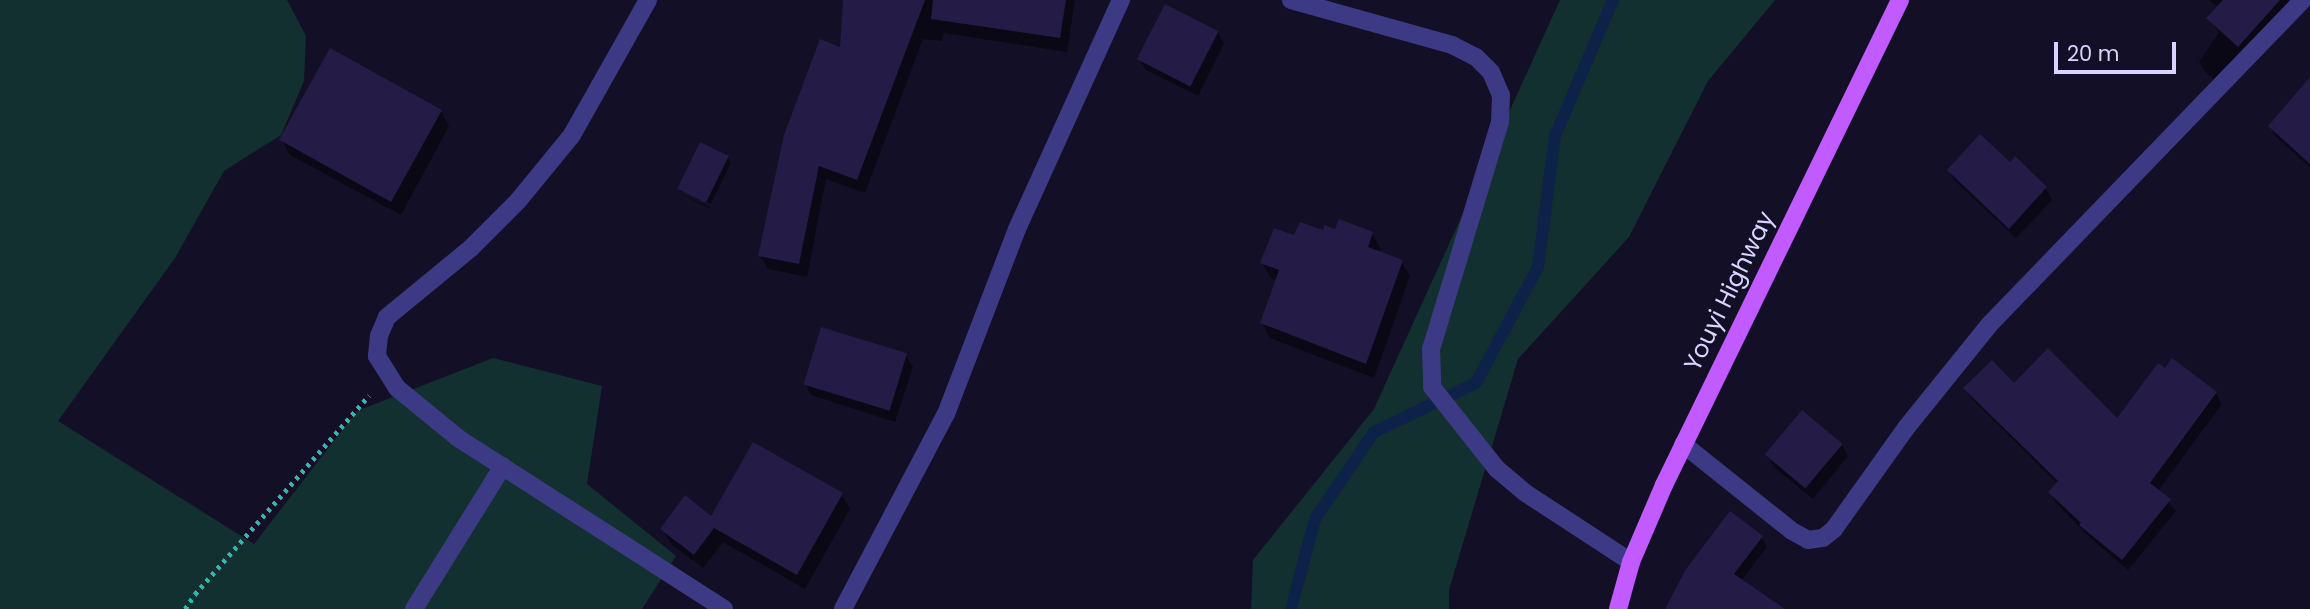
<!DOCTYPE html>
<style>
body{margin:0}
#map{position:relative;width:2310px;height:609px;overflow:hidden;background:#130f26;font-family:Poppins,sans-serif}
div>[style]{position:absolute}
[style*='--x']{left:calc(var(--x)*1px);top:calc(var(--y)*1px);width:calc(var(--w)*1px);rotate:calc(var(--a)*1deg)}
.green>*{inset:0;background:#12302f}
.shadow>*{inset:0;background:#0007}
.stream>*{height:12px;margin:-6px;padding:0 6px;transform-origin:6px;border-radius:6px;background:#0c2248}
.building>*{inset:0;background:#241b47;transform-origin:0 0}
.path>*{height:4.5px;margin-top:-2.25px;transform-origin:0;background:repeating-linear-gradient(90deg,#2fb8b0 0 3.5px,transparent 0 8.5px)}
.minor>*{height:18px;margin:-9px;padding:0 9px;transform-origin:9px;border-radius:9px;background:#3d3a85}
.major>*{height:18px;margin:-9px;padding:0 9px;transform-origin:9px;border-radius:9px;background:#c25bff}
span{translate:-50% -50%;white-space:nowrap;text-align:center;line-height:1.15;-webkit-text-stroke:5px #130f26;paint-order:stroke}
.street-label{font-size:24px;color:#d9d4ff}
.scale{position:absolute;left:2054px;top:42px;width:122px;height:32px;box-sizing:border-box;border:4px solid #d9d4ff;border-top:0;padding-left:9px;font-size:21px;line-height:24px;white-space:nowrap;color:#d9d4ff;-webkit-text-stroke:5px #130f26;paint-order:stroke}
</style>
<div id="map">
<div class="green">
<div style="clip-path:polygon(0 0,287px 0,306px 36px,304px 81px,281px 135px,224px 171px,175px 258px,58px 421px,254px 544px,357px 411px,493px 358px,602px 386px,587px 484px,676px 556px,642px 609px,0 609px)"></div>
<div style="clip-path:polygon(1560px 0,1775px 0,1708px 81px,1629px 237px,1518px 359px,1449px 590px,1449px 609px,1251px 609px,1253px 560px,1374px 409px)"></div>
</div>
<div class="shadow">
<div style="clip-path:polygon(845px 0,1075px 0,1067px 52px,944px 33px,942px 41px,923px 39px,865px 193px,826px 179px,807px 277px,768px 269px,760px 256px,842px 49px)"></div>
<div style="clip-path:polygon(2209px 0,2295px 0,2219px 83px,2205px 72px,2199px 62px,2219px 32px,2208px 18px,2218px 7px)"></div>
<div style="clip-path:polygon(1218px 32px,1224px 43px,1198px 96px,1146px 70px,1139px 59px)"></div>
<div style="clip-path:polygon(2310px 98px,2310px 167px,2276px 137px,2270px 126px)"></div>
<div style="clip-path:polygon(441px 111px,449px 126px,401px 215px,290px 155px,282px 140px)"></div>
<div style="clip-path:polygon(728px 157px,731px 163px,711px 204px,681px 189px,681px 193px,679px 189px)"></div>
<div style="clip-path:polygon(2015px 159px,2046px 189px,2052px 200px,2016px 238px,1955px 181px,1949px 170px,2010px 164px)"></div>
<div style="clip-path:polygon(681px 194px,710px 207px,709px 208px,682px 195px)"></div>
<div style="clip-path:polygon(1336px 231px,1372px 234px,1381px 249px,1379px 253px,1401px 261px,1410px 276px,1374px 378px,1270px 338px,1262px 323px,1277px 281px,1271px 278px,1262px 263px,1295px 238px)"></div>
<div style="clip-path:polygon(906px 356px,913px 367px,895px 422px,811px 395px,805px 383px)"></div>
<div style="clip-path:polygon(2173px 360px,2216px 393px,2222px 404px,2158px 491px,2176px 511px,2128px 570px,2088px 536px,2056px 503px,2050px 492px,2058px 484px,1972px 399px,1965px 388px,2014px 386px,2117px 420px)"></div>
<div style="clip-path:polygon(1842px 445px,1848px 456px,1813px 499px,1774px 467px,1768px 456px)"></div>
<div style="clip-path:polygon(841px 494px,850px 509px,805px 589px,723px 542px,703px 568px,671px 544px,662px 529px)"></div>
<div style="clip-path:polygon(1761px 537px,1767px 547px,1741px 581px,1782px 609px,1667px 609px)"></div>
</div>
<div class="stream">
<div style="--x:1291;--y:609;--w:93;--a:-75.1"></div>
<div style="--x:1315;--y:519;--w:105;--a:-55.9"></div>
<div style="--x:1374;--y:432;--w:113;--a:-25.7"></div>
<div style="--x:1476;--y:383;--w:132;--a:-61.9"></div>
<div style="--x:1538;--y:267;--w:132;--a:-82.6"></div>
<div style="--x:1555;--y:136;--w:148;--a:-66.9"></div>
</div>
<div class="building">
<div style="clip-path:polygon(843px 0,925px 0,857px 180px,819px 166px,799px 264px,758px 256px,784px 135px,820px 39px,840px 47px)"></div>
<div style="clip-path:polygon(933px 0,1066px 0,1060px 38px,931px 19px)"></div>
<div style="clip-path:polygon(2223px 0,2280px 0,2238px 47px,2206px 18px)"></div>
<div style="left:1165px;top:4px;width:60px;height:62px;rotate:27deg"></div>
<div style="left:330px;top:48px;width:128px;height:105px;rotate:29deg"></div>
<div style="clip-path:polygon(2310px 77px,2310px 164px,2268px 126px)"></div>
<div style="clip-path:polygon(1980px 134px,2010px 162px,2015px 156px,2047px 187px,2009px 229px,1947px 170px)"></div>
<div style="left:700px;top:142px;width:32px;height:52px;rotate:26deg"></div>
<div style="clip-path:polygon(1339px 219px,1373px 232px,1368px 247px,1403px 260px,1366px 364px,1260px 323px,1279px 270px,1260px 263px,1274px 228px,1294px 235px,1300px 222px,1323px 230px,1324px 225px,1335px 229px)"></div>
<div style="left:821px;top:327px;width:90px;height:60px;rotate:17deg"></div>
<div style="clip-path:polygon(2048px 348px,2117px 418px,2158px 363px,2165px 368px,2172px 358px,2217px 392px,2150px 483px,2171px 499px,2122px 560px,2079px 525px,2081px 523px,2048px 492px,2058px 481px,1963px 388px,1992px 360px,2014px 383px)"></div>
<div style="left:1802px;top:410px;width:53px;height:58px;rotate:40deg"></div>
<div style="clip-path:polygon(753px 442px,843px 493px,797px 575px,714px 528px,694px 555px,660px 529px,685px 495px,711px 516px)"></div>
<div style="clip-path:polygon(1730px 511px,1763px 536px,1734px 574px,1785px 609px,1665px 609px,1686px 569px)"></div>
</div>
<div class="path">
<div style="--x:185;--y:609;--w:18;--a:-56"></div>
<div style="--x:195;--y:594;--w:264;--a:-48.8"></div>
</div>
<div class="minor">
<div style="--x:648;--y:0;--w:155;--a:119.4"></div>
<div style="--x:572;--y:135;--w:85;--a:129.3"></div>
<div style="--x:518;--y:201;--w:66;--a:135"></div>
<div style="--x:471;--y:248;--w:109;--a:140.6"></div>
<div style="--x:387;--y:317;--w:21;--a:113"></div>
<div style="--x:379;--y:336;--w:20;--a:96"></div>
<div style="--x:377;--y:356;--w:38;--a:58"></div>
<div style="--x:397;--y:388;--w:79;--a:39.3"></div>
<div style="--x:458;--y:438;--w:316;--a:32.7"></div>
<div style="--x:1291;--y:0;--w:167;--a:15.6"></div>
<div style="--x:1452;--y:45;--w:27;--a:27"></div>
<div style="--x:1476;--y:57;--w:21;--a:45"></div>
<div style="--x:1491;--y:72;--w:25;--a:67"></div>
<div style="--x:1501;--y:95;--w:27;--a:92"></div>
<div style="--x:1500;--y:122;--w:237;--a:106.9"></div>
<div style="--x:1431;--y:349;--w:38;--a:88"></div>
<div style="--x:1432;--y:387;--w:105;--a:51.6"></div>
<div style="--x:1497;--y:469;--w:35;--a:40"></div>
<div style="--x:1524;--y:492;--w:128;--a:33.2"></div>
<div style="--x:1683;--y:444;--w:139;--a:38.6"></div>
<div style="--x:1792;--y:531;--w:18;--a:29"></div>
<div style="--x:1808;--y:540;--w:15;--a:-8"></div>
<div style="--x:1823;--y:538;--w:14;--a:-39"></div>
<div style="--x:1834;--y:529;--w:124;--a:-54.5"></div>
<div style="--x:1906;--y:428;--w:132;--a:-51.1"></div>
<div style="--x:1989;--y:325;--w:452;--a:-46"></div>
<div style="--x:414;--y:609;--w:168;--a:-58.1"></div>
<div style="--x:843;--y:609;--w:221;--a:-62.2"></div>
<div style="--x:946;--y:414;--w:198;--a:-69"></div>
<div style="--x:1017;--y:229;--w:252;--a:-65.6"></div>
</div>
<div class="major">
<div style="--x:1618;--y:609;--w:49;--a:-74.5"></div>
<div style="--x:1631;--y:562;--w:84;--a:-66.8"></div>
<div style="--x:1664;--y:485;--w:539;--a:-64.05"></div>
</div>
<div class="street-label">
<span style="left:1729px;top:291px;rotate:-64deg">Youyi Highway</span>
</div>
<div class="scale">20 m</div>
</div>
